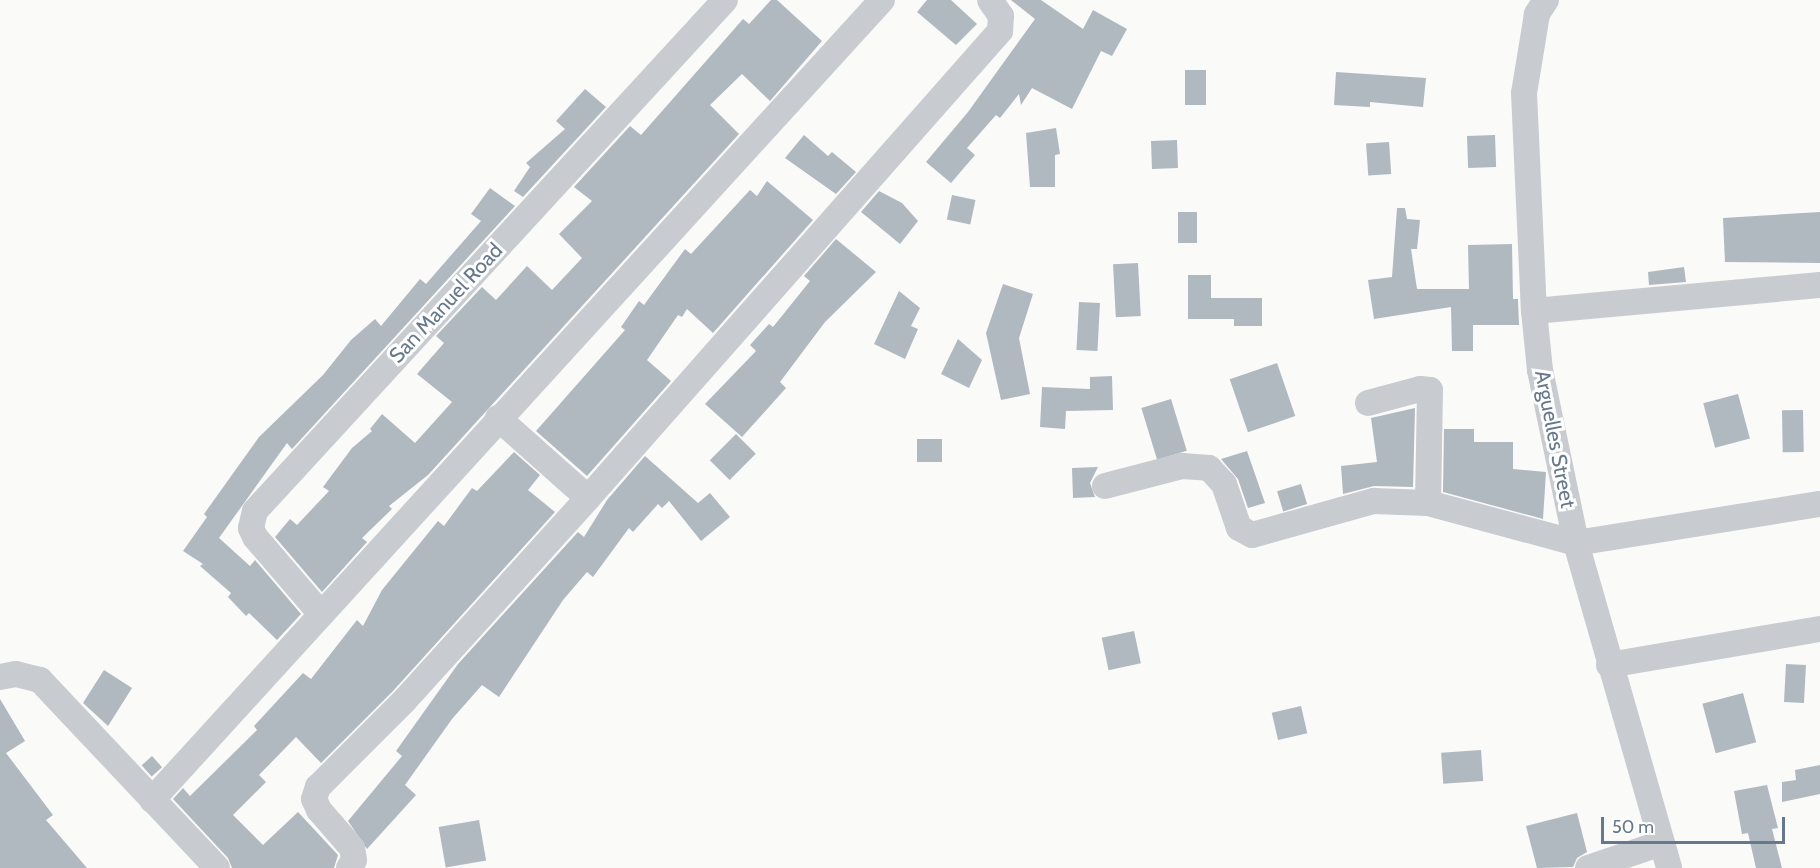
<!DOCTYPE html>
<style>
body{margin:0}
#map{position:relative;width:1820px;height:868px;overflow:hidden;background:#fafaf8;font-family:Cabin,sans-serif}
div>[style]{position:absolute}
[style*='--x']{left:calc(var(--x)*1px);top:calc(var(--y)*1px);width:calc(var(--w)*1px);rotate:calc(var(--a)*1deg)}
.building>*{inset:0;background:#b0b8c0;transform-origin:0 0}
.minor>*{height:26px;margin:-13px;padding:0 13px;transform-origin:13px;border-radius:13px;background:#c8cbd0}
span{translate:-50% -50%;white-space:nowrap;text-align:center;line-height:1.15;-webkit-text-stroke:6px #fff;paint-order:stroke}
.street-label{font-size:21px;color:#66788c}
.scale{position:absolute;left:1601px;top:817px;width:184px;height:27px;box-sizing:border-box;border:3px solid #66788c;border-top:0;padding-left:8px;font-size:18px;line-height:21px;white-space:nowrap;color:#66788c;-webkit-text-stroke:4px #fff;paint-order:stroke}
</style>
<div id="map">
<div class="building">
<div style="clip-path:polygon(771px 0,777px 0,822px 41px,770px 101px,742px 74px,710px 105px,739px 134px,428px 475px,389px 506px,392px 509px,362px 538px,367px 542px,322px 592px,275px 537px,290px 519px,297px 525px,329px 491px,323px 487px,352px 448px,372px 431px,370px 429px,382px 414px,415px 443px,452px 402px,417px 374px,444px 343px,436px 336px,482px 287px,496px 300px,527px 266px,552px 290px,582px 258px,559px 234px,592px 201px,574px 187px,630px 126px,641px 135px,743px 19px,749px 24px)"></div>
<div style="clip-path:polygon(927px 0,951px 0,977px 24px,956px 45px,917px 12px)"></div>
<div style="clip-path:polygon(1011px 0,1041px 0,1083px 29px,1093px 10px,1127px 29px,1112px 56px,1101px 51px,1072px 109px,1032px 88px,1021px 105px,1019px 94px,1000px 118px,996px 115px,967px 148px,975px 155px,951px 183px,926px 162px,968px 112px,1035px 19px)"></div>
<div style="left:1185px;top:70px;width:21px;height:35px"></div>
<div style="clip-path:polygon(1336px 72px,1426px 78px,1423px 107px,1370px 102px,1370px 107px,1334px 105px)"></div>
<div style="clip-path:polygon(585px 89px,606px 107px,523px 197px,514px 191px,530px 167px,526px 163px,565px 129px,556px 121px)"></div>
<div style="clip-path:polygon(1056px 128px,1060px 154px,1055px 155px,1055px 187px,1030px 187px,1026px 133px)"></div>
<div style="clip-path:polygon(804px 135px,828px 156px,832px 152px,856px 172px,836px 194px,785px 158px)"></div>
<div style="left:1495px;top:135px;width:32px;height:28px;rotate:88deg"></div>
<div style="left:1177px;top:140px;width:28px;height:26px;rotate:88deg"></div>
<div style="left:1389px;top:142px;width:32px;height:23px;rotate:86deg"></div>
<div style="clip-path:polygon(767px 181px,813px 220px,713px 333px,687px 309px,682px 317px,678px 315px,647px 360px,671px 381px,587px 476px,536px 431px,625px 330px,621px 327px,639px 301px,644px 305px,685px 249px,691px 254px,750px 190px,757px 196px)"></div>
<div style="clip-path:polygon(490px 188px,515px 206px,292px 449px,287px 443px,219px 538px,250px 566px,255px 560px,301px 614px,277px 640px,249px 613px,246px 616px,228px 597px,231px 593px,200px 566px,203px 564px,183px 551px,207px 517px,204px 514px,259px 437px,323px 375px,351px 340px,375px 319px,381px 326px,420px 279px,426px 284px,481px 221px,471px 214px)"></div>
<div style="clip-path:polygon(879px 191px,902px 203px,918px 221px,900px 244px,861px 212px)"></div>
<div style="left:952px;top:195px;width:24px;height:25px;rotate:12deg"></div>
<div style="clip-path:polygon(1397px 208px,1405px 208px,1407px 219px,1420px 220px,1417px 249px,1411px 249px,1417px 289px,1469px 289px,1468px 245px,1512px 244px,1513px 299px,1518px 299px,1519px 325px,1473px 325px,1473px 351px,1452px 351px,1451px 307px,1374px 319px,1368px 280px,1392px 277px)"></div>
<div style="left:1178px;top:212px;width:19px;height:31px"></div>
<div style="clip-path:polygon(1820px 212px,1820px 263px,1725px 262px,1723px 218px)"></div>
<div style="clip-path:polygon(836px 239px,876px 272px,825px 322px,780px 382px,786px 388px,742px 437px,705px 404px,756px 351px,750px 345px,769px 324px,773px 327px,810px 281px,804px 276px)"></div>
<div style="left:1138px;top:263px;width:53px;height:25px;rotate:87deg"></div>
<div style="clip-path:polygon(1684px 267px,1686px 282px,1649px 285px,1648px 272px)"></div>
<div style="clip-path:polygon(1188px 275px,1211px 275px,1211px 298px,1262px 298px,1262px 326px,1234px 326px,1234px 319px,1188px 319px)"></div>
<div style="clip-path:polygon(1003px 284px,1033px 294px,1019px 338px,1030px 394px,1001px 400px,986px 333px)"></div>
<div style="clip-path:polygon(899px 291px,920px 308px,911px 326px,918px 329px,905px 359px,874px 344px)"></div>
<div style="left:1079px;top:302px;width:21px;height:48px;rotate:3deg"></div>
<div style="clip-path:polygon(958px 339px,982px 360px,969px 388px,941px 374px)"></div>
<div style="left:1277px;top:363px;width:56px;height:50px;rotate:71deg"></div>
<div style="clip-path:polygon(1112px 376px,1113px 410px,1066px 411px,1065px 429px,1040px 427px,1042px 387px,1090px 389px,1090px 377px)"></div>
<div style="left:1738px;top:394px;width:46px;height:36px;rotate:75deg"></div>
<div style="left:1171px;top:399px;width:54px;height:31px;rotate:73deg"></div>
<div style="clip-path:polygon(1415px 408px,1413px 487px,1374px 486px,1343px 494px,1341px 466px,1377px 462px,1371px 418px)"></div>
<div style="left:1803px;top:410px;width:42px;height:21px;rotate:89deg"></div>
<div style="clip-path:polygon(1444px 429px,1474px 429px,1474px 442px,1513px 442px,1513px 469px,1546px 472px,1543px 519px,1443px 492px)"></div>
<div style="left:736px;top:434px;width:28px;height:37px;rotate:45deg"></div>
<div style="left:917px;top:439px;width:25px;height:23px"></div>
<div style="clip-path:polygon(1247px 451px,1265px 503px,1248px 508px,1238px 479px,1221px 459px)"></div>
<div style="clip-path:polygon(514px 452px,540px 475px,528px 490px,555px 512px,393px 691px,321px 763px,296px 737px,259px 775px,266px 782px,233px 815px,263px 845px,298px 812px,338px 855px,334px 868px,232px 868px,228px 858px,173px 799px,183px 788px,190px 796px,257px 730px,254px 726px,303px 673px,311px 679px,357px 620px,363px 626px,382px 590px,438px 521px,444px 526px,472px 488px,477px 491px)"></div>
<div style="clip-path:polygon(645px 456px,698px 503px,710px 493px,730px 517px,701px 541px,669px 501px,662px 508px,658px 504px,633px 532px,629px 528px,593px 577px,587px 572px,563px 600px,499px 697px,482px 685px,452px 719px,405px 785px,416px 795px,367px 849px,348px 821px,402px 756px,396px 751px,458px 664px,578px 532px,584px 537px,607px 500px)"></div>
<div style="clip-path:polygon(1098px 467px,1090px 483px,1095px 497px,1073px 498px,1072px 468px)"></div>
<div style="left:1301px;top:484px;width:21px;height:25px;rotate:73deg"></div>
<div style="left:1134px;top:631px;width:33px;height:33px;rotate:78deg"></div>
<div style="left:1786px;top:664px;width:20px;height:38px;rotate:3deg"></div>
<div style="clip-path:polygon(104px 670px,132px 688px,108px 726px,83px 703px)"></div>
<div style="left:1743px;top:693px;width:51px;height:42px;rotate:75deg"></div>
<div style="clip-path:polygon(0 699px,25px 741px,6px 753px,53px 815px,46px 820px,87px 868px,0 868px)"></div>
<div style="left:1301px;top:706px;width:28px;height:30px;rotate:77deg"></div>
<div style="left:1481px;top:750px;width:31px;height:40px;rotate:86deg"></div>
<div style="left:152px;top:756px;width:15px;height:14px;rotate:48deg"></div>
<div style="clip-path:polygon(1820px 765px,1820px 794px,1782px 802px,1782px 782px,1796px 780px,1795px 770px)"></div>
<div style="clip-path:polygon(1767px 785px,1778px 828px,1772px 829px,1782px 868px,1756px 868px,1748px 833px,1742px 834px,1734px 791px)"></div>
<div style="clip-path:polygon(1577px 813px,1587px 852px,1577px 858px,1573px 867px,1537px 868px,1526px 826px)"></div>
<div style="left:479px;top:820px;width:41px;height:41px;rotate:80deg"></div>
</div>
<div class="minor">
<div style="--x:1546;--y:0;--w:17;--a:123"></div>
<div style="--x:1537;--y:14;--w:80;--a:99.3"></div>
<div style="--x:1524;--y:93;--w:218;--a:87.4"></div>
<div style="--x:1534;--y:311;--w:59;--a:84.2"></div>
<div style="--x:1540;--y:370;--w:177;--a:78.2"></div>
<div style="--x:1576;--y:543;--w:338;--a:74"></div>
<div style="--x:1534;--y:311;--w:287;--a:-5.2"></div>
<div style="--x:1368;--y:403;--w:54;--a:-15.1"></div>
<div style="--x:1420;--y:389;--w:10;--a:6"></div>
<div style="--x:1430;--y:390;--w:113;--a:91"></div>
<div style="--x:498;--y:418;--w:120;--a:41.6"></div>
<div style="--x:1105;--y:486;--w:80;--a:-14.6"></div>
<div style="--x:1182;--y:466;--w:27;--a:4"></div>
<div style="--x:1209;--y:468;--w:22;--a:47"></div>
<div style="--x:1224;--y:484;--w:46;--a:71.2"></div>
<div style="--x:1239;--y:528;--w:15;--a:28"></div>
<div style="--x:1252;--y:535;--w:127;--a:-15.6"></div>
<div style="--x:1374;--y:501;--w:54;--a:2.1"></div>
<div style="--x:1428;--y:503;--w:153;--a:15.1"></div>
<div style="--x:1576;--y:543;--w:247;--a:-9.1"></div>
<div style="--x:321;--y:614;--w:101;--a:-130.6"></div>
<div style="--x:255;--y:537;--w:10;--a:-114"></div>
<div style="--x:251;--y:528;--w:17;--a:-77"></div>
<div style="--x:255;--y:511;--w:694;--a:-47.39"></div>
<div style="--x:1609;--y:665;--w:214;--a:-9.7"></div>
<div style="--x:0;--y:677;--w:16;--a:-11"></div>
<div style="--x:16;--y:674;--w:25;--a:14"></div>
<div style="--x:40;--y:680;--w:258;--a:46.7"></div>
<div style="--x:152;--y:800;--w:1083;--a:-47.62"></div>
<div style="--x:349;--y:868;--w:9;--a:-58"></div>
<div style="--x:354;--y:860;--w:12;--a:-99"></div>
<div style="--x:352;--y:848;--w:50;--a:-131"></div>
<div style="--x:319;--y:810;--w:12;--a:-114"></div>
<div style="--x:314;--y:799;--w:13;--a:-72"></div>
<div style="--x:318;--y:787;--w:122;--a:-45"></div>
<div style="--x:404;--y:701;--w:274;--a:-47.8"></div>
<div style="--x:588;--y:498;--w:623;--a:-48.58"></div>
<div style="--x:1000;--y:31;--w:15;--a:-86"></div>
<div style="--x:1001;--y:16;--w:19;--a:-125"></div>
<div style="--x:1588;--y:868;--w:78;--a:-18.7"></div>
</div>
<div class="street-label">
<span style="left:446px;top:303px;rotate:-47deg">San Manuel Road</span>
<span style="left:1555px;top:439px;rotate:79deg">Arguelles Street</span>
</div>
<div class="scale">50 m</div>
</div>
